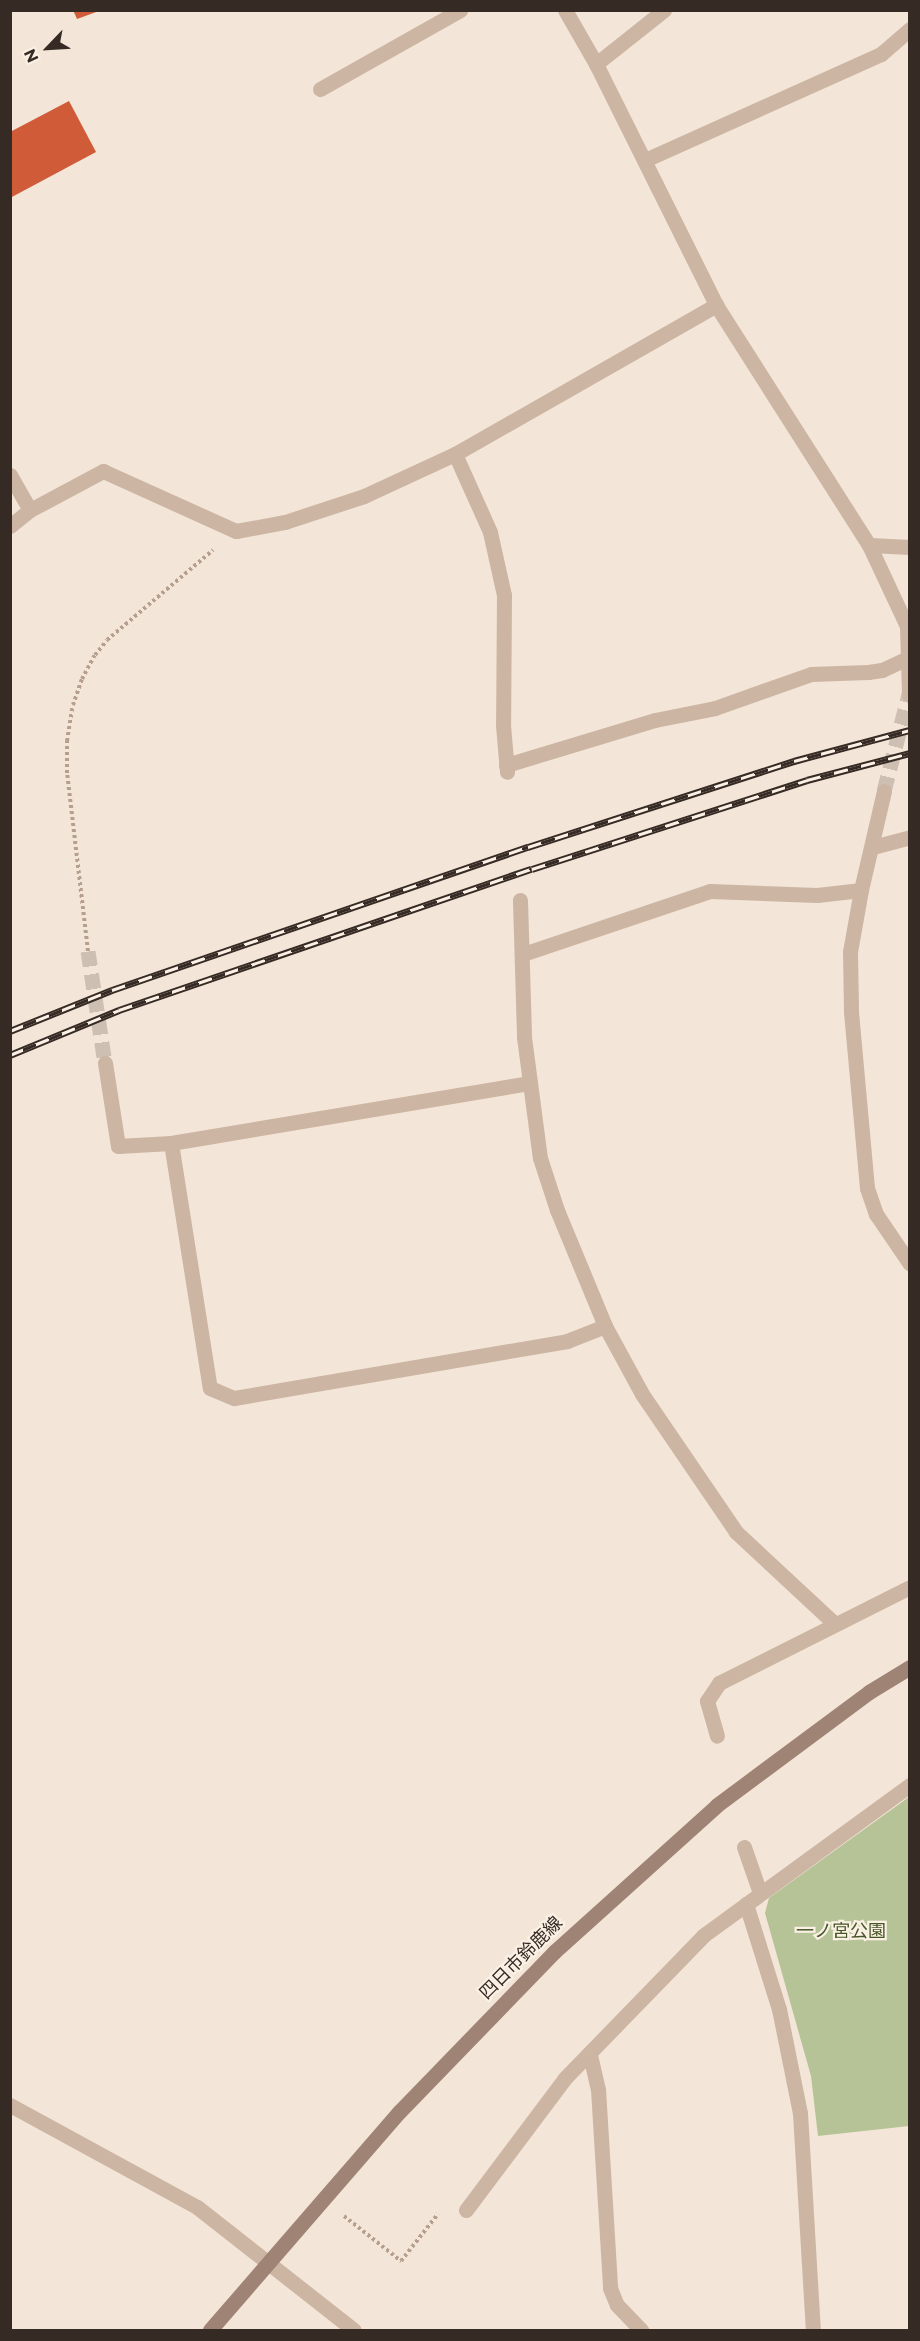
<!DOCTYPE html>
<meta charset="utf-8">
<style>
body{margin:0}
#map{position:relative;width:920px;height:2341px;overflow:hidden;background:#f3e5d7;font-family:Montserrat,"Noto Sans JP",sans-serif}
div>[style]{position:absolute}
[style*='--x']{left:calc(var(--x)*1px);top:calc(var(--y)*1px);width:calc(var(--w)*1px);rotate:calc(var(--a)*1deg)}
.green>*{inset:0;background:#b5c397}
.building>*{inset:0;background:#cf5b39}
.street-tunnel>*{height:15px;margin-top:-7.5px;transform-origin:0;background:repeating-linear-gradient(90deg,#cdc0b3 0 15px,transparent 0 23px)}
.path>*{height:4px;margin-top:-2px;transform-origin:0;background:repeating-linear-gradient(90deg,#b79f8d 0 3px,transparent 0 6px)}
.lane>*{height:15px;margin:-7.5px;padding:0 7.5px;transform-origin:7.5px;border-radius:7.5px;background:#ccb5a3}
.street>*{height:15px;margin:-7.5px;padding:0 7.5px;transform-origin:7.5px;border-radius:7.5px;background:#ccb5a3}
.secondary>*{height:15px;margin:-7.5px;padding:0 7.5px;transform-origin:7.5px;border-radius:7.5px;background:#9f8374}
.rail>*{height:7px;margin-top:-3.5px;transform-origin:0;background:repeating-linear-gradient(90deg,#faf0e4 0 14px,#362a25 0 28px);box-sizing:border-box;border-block:2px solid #362a25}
span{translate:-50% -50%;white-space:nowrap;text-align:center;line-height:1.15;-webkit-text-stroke:4.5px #faf0e4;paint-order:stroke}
.park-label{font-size:18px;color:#465627}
.street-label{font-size:18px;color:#362a25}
.frame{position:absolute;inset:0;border:12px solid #362a25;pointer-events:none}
.north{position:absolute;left:18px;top:18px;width:60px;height:60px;-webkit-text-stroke:4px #faf0e4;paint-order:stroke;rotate:245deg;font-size:16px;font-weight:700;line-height:24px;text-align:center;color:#362a25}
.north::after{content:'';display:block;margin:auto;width:21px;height:27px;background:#362a25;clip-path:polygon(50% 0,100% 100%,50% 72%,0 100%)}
</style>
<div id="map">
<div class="green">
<div style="clip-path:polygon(909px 1797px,909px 2126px,818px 2136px,811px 2076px,765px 1913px,769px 1898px)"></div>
</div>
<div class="building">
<div style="clip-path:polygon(73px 10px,99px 10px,99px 11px,77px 19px)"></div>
<div style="clip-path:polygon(69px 101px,96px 152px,10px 198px,10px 132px)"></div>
</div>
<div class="street-tunnel">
<div style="--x:884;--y:791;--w:100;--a:-75.5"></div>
<div style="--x:88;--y:951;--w:113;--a:81.4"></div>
</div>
<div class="path">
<div style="--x:88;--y:951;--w:179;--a:-96.7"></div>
<div style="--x:67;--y:773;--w:32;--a:-90"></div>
<div style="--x:67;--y:741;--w:36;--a:-81"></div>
<div style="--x:73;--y:705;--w:28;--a:-71"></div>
<div style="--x:82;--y:679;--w:27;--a:-62"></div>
<div style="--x:95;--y:655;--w:19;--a:-51"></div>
<div style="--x:107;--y:640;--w:139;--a:-40.3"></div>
<div style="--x:344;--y:2216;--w:73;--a:38.3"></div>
<div style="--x:401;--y:2261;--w:60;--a:-51.8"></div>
</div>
<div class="lane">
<div style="--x:596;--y:64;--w:87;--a:-38.5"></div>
<div style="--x:645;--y:160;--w:259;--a:-24.2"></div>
<div style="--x:881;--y:54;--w:38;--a:-41"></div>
<div style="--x:455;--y:454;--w:85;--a:65.8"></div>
<div style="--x:490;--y:532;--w:65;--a:77.5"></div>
<div style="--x:504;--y:595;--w:130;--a:90.4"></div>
<div style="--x:503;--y:725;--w:47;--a:85.1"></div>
<div style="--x:10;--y:475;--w:40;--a:60.3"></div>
<div style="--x:10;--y:526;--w:26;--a:-39"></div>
<div style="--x:30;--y:510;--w:83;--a:-28.1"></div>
<div style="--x:103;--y:471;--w:146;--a:24.3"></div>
<div style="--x:236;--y:531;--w:50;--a:-10.4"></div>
<div style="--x:285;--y:522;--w:83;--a:-18.2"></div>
<div style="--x:364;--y:496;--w:100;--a:-24.8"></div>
<div style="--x:455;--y:454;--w:301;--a:-29.7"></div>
<div style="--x:869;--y:545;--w:41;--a:2.8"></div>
<div style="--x:506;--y:765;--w:156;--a:-16.8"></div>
<div style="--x:655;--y:720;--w:61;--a:-11.3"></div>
<div style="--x:715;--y:708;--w:102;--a:-19.5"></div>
<div style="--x:811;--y:674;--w:57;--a:-2"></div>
<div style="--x:868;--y:672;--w:14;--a:-8"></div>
<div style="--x:882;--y:670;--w:29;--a:-25"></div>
<div style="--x:520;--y:900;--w:137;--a:88.3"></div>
<div style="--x:524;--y:1037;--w:122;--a:82.5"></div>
<div style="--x:540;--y:1158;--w:55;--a:71.9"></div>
<div style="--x:557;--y:1210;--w:126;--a:67.5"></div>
<div style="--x:605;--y:1326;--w:77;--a:61.4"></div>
<div style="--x:642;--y:1394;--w:167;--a:55.7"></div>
<div style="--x:736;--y:1532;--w:134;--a:42.9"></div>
<div style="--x:523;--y:954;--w:197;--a:-18.6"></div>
<div style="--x:710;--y:891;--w:107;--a:2.1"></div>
<div style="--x:817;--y:895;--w:44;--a:-6.5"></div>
<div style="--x:105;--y:1063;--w:84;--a:81.1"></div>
<div style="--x:118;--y:1146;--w:53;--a:-3.2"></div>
<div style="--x:171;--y:1143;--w:248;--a:81"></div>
<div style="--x:210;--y:1388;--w:26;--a:23"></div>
<div style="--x:234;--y:1398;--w:338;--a:-9.7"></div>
<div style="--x:567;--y:1341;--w:41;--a:-21.5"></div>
<div style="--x:171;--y:1143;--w:364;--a:-9.5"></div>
<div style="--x:707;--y:1701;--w:36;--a:74"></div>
<div style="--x:744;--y:1847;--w:49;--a:70.8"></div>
</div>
<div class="street">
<div style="--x:565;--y:10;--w:62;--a:60.1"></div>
<div style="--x:596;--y:64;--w:269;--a:63.5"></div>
<div style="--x:716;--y:305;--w:285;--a:57.5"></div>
<div style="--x:869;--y:545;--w:89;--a:64.9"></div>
<div style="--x:907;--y:626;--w:68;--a:88.3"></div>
<div style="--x:320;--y:89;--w:161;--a:-29.4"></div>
<div style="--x:884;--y:791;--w:102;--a:103.1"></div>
<div style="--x:861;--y:890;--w:63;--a:100.1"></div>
<div style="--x:850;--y:952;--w:60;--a:89"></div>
<div style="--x:851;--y:1012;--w:177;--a:84.8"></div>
<div style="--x:867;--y:1188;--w:28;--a:71"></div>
<div style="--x:876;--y:1214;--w:60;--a:55.8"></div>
<div style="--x:873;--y:847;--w:38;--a:-15"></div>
<div style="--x:707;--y:1701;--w:22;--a:-56"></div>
<div style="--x:719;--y:1683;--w:214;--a:-26.7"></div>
<div style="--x:746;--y:1904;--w:110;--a:72.6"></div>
<div style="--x:779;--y:2009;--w:106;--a:78.6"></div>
<div style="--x:800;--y:2113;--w:217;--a:86.6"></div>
<div style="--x:590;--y:2055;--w:35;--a:77"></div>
<div style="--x:598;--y:2089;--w:199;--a:86.5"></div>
<div style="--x:610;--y:2288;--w:18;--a:68"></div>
<div style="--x:617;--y:2305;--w:35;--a:46"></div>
<div style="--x:10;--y:2105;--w:213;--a:28.6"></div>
<div style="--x:197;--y:2207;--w:199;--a:38.1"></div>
<div style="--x:466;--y:2210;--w:165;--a:-53.1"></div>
<div style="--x:565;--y:2078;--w:199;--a:-45.8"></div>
<div style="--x:704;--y:1935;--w:255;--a:-36.1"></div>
</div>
<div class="secondary">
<div style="--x:210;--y:2330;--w:289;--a:-49.1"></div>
<div style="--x:399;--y:2112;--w:223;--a:-45.9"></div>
<div style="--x:554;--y:1952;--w:219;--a:-42"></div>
<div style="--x:717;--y:1805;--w:189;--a:-36.6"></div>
<div style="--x:869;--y:1692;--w:48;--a:-31.4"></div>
</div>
<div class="rail">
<div style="--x:10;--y:1031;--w:110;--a:-21.9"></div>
<div style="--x:112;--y:990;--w:440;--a:-19"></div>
<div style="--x:528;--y:847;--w:280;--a:-17.9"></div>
<div style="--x:794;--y:761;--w:120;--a:-15"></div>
<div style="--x:10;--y:1055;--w:118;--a:-22.4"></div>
<div style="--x:119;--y:1010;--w:436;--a:-18.9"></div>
<div style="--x:532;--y:869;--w:289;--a:-17.9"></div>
<div style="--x:807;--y:780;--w:106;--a:-14.7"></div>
</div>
<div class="park-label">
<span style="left:841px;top:1931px">一ノ宮公園</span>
</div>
<div class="street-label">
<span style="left:521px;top:1958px;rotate:-45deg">四日市鈴鹿線</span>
</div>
<div class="frame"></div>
<div class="north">N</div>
</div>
